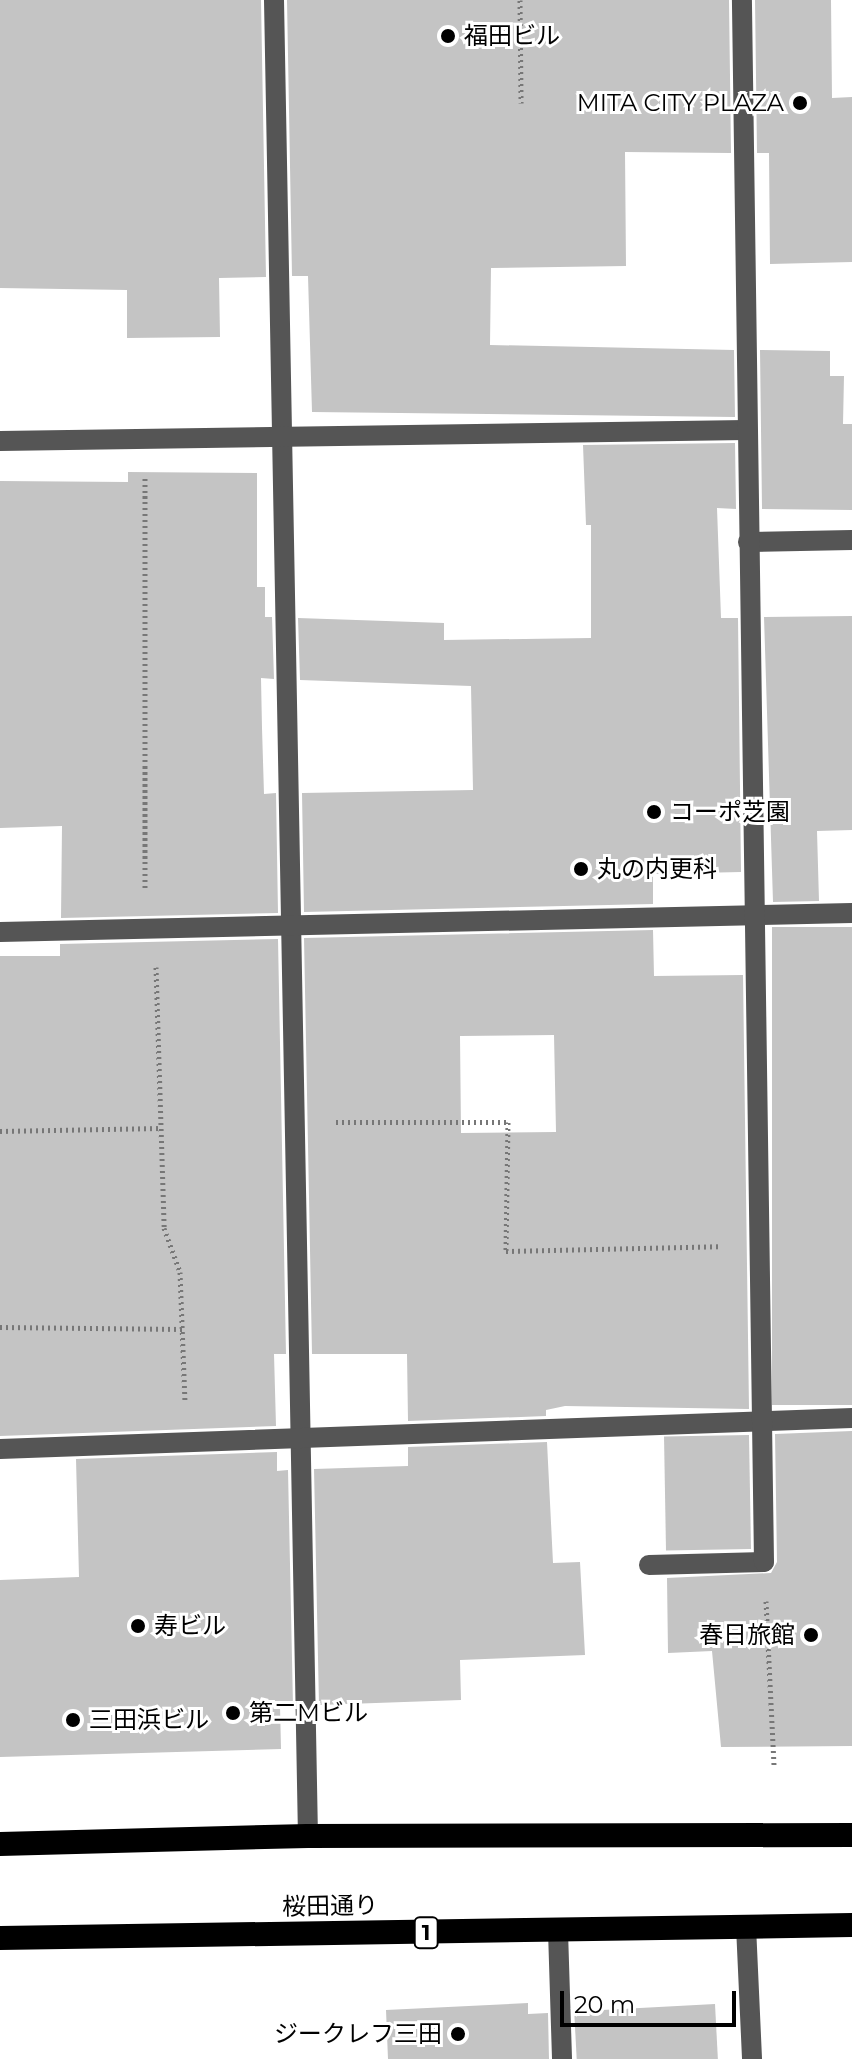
<!DOCTYPE html>
<meta charset="utf-8">
<style>
body{margin:0}
#map{position:relative;width:852px;height:2059px;overflow:hidden;background:#fff;font-family:Montserrat,"Noto Sans JP",sans-serif}
div>[style]{position:absolute}
[style*='--x']{left:calc(var(--x)*1px);top:calc(var(--y)*1px);width:calc(var(--w)*1px);rotate:calc(var(--a)*1deg)}
.building>*{inset:0;background:#c4c4c4;transform-origin:0 0}
.path>*{height:5px;margin-top:-2.5px;transform-origin:0;background:repeating-linear-gradient(90deg,#777 0 2px,transparent 0 6px)}
.minor>*{height:20px;margin:-10px;padding:0 10px;transform-origin:10px;border-radius:10px;background:#555}
.highway>*{height:24px;margin:-12px;padding:0 12px;transform-origin:12px;border-radius:12px;background:#000}
.dots>*{width:22px;height:22px;translate:-50% -50%;box-sizing:border-box;border:4px solid #fff;border-radius:50%}
span{translate:-50% -50%;white-space:nowrap;text-align:center;line-height:1.15;-webkit-text-stroke:6px #fff;paint-order:stroke}
.shield-label span{padding:2px 6px;background:#fff;border:2px solid;border-radius:6px;-webkit-text-stroke-width:0}
.shield-label{font-size:22px;color:#000;font-weight:700}
.poi-label{font-size:24px;color:#000}
.left{translate:0 -50%;text-align:left}
.right{translate:-100% -50%;text-align:right}
.street-label{font-size:24px;color:#000}
.scale{position:absolute;left:560px;top:1991px;width:176px;height:36px;box-sizing:border-box;border:4px solid #000;border-top:0;padding-left:10px;font-size:24px;line-height:28px;white-space:nowrap;color:#000;-webkit-text-stroke:6px #fff;paint-order:stroke}
</style>
<div id="map">
<div class="building">
<div style="clip-path:polygon(0 0,261px 0,266px 277px,219px 278px,220px 337px,127px 338px,127px 290px,0 288px)"></div>
<div style="clip-path:polygon(287px 0,729px 0,731px 153px,625px 152px,626px 266px,491px 268px,490px 345px,734px 350px,735px 417px,312px 412px,308px 276px,292px 276px)"></div>
<div style="clip-path:polygon(755px 0,831px 0,832px 98px,852px 97px,852px 262px,770px 264px,769px 153px,757px 153px)"></div>
<div style="clip-path:polygon(760px 350px,830px 351px,830px 376px,844px 376px,843px 424px,852px 424px,852px 510px,762px 509px)"></div>
<div style="clip-path:polygon(735px 443px,736px 509px,717px 508px,721px 618px,738px 618px,741px 872px,653px 874px,653px 904px,304px 912px,302px 793px,473px 790px,471px 686px,300px 680px,298px 618px,444px 623px,444px 640px,591px 638px,591px 525px,586px 525px,583px 445px)"></div>
<div style="clip-path:polygon(128px 472px,257px 473px,257px 587px,265px 587px,265px 617px,272px 617px,274px 679px,261px 678px,262px 728px,264px 794px,276px 793px,278px 913px,61px 918px,62px 826px,0 828px,0 481px,128px 482px)"></div>
<div style="clip-path:polygon(852px 616px,852px 830px,817px 831px,819px 901px,773px 902px,764px 617px)"></div>
<div style="left:852px;top:927px;width:478px;height:80px;rotate:90deg"></div>
<div style="clip-path:polygon(evenodd,653px 930px,654px 976px,743px 975px,749px 1409px,565px 1406px,546px 1410px,546px 1416px,408px 1421px,407px 1354px,312px 1354px,304px 938px,653px 930px,460px 1036px,554px 1035px,556px 1132px,461px 1133px,460px 1036px)"></div>
<div style="clip-path:polygon(278px 939px,286px 1354px,274px 1354px,276px 1426px,0 1436px,0 956px,60px 956px,60px 944px)"></div>
<div style="clip-path:polygon(852px 1431px,852px 1746px,721px 1747px,712px 1651px,668px 1653px,667px 1578px,771px 1573px,777px 1562px,775px 1434px)"></div>
<div style="left:749px;top:1435px;width:114px;height:85px;rotate:89deg"></div>
<div style="clip-path:polygon(547px 1442px,553px 1563px,580px 1562px,585px 1655px,460px 1660px,461px 1700px,319px 1705px,314px 1469px,408px 1466px,408px 1447px)"></div>
<div style="clip-path:polygon(277px 1452px,277px 1471px,288px 1470px,293px 1706px,280px 1706px,281px 1749px,0 1757px,0 1580px,79px 1577px,76px 1459px)"></div>
<div style="clip-path:polygon(528px 2003px,528px 2014px,548px 2013px,549px 2059px,388px 2059px,386px 2010px)"></div>
<div style="left:715px;top:2004px;width:55px;height:141px;rotate:87deg"></div>
</div>
<div class="path">
<div style="--x:520;--y:0;--w:103;--a:89.4"></div>
<div style="--x:145;--y:478;--w:410;--a:90"></div>
<div style="--x:156;--y:967;--w:261;--a:88.2"></div>
<div style="--x:164;--y:1228;--w:47;--a:70"></div>
<div style="--x:180;--y:1272;--w:130;--a:87.8"></div>
<div style="--x:336;--y:1122;--w:172;--a:0"></div>
<div style="--x:508;--y:1122;--w:129;--a:90.9"></div>
<div style="--x:506;--y:1251;--w:213;--a:-1.3"></div>
<div style="--x:0;--y:1131;--w:161;--a:-1.1"></div>
<div style="--x:0;--y:1327;--w:183;--a:0.6"></div>
<div style="--x:766;--y:1601;--w:166;--a:87.2"></div>
</div>
<div class="minor">
<div style="--x:274;--y:0;--w:1836;--a:88.94"></div>
<div style="--x:0;--y:441;--w:746;--a:-0.84"></div>
<div style="--x:748;--y:542;--w:104;--a:-1.1"></div>
<div style="--x:0;--y:932;--w:852;--a:-1.28"></div>
<div style="--x:0;--y:1449;--w:853;--a:-2.08"></div>
<div style="--x:649;--y:1565;--w:115;--a:-1.5"></div>
<div style="--x:764;--y:1562;--w:1562;--a:-90.81"></div>
<div style="--x:746;--y:1926;--w:133;--a:87.4"></div>
<div style="--x:558;--y:1931;--w:128;--a:88.2"></div>
</div>
<div class="highway">
<div style="--x:0;--y:1844;--w:308;--a:-1.5"></div>
<div style="--x:308;--y:1836;--w:544;--a:-0.11"></div>
<div style="--x:0;--y:1938;--w:852;--a:-0.87"></div>
</div>
<div class="dots">
<div style="left:448px;top:36px;background:#000"></div>
<div style="left:800px;top:103px;background:#000"></div>
<div style="left:654px;top:812px;background:#000"></div>
<div style="left:581px;top:869px;background:#000"></div>
<div style="left:138px;top:1626px;background:#000"></div>
<div style="left:811px;top:1635px;background:#000"></div>
<div style="left:233px;top:1713px;background:#000"></div>
<div style="left:73px;top:1720px;background:#000"></div>
<div style="left:458px;top:2034px;background:#000"></div>
</div>
<div class="shield-label">
<span style="left:426px;top:1933px">1</span>
</div>
<div class="poi-label">
<span class="left" style="left:464px;top:36px">福田ビル</span>
<span class="right" style="left:784px;top:103px">MITA CITY PLAZA</span>
<span class="left" style="left:670px;top:812px">コーポ芝園</span>
<span class="left" style="left:597px;top:869px">丸の内更科</span>
<span class="left" style="left:154px;top:1626px">寿ビル</span>
<span class="right" style="left:795px;top:1635px">春日旅館</span>
<span class="left" style="left:249px;top:1713px">第二Mビル</span>
<span class="left" style="left:89px;top:1720px">三田浜ビル</span>
<span class="right" style="left:442px;top:2034px">ジークレフ三田</span>
</div>
<div class="street-label">
<span style="left:330px;top:1906px;rotate:-1deg">桜田通り</span>
</div>
<div class="scale">20 m</div>
</div>
